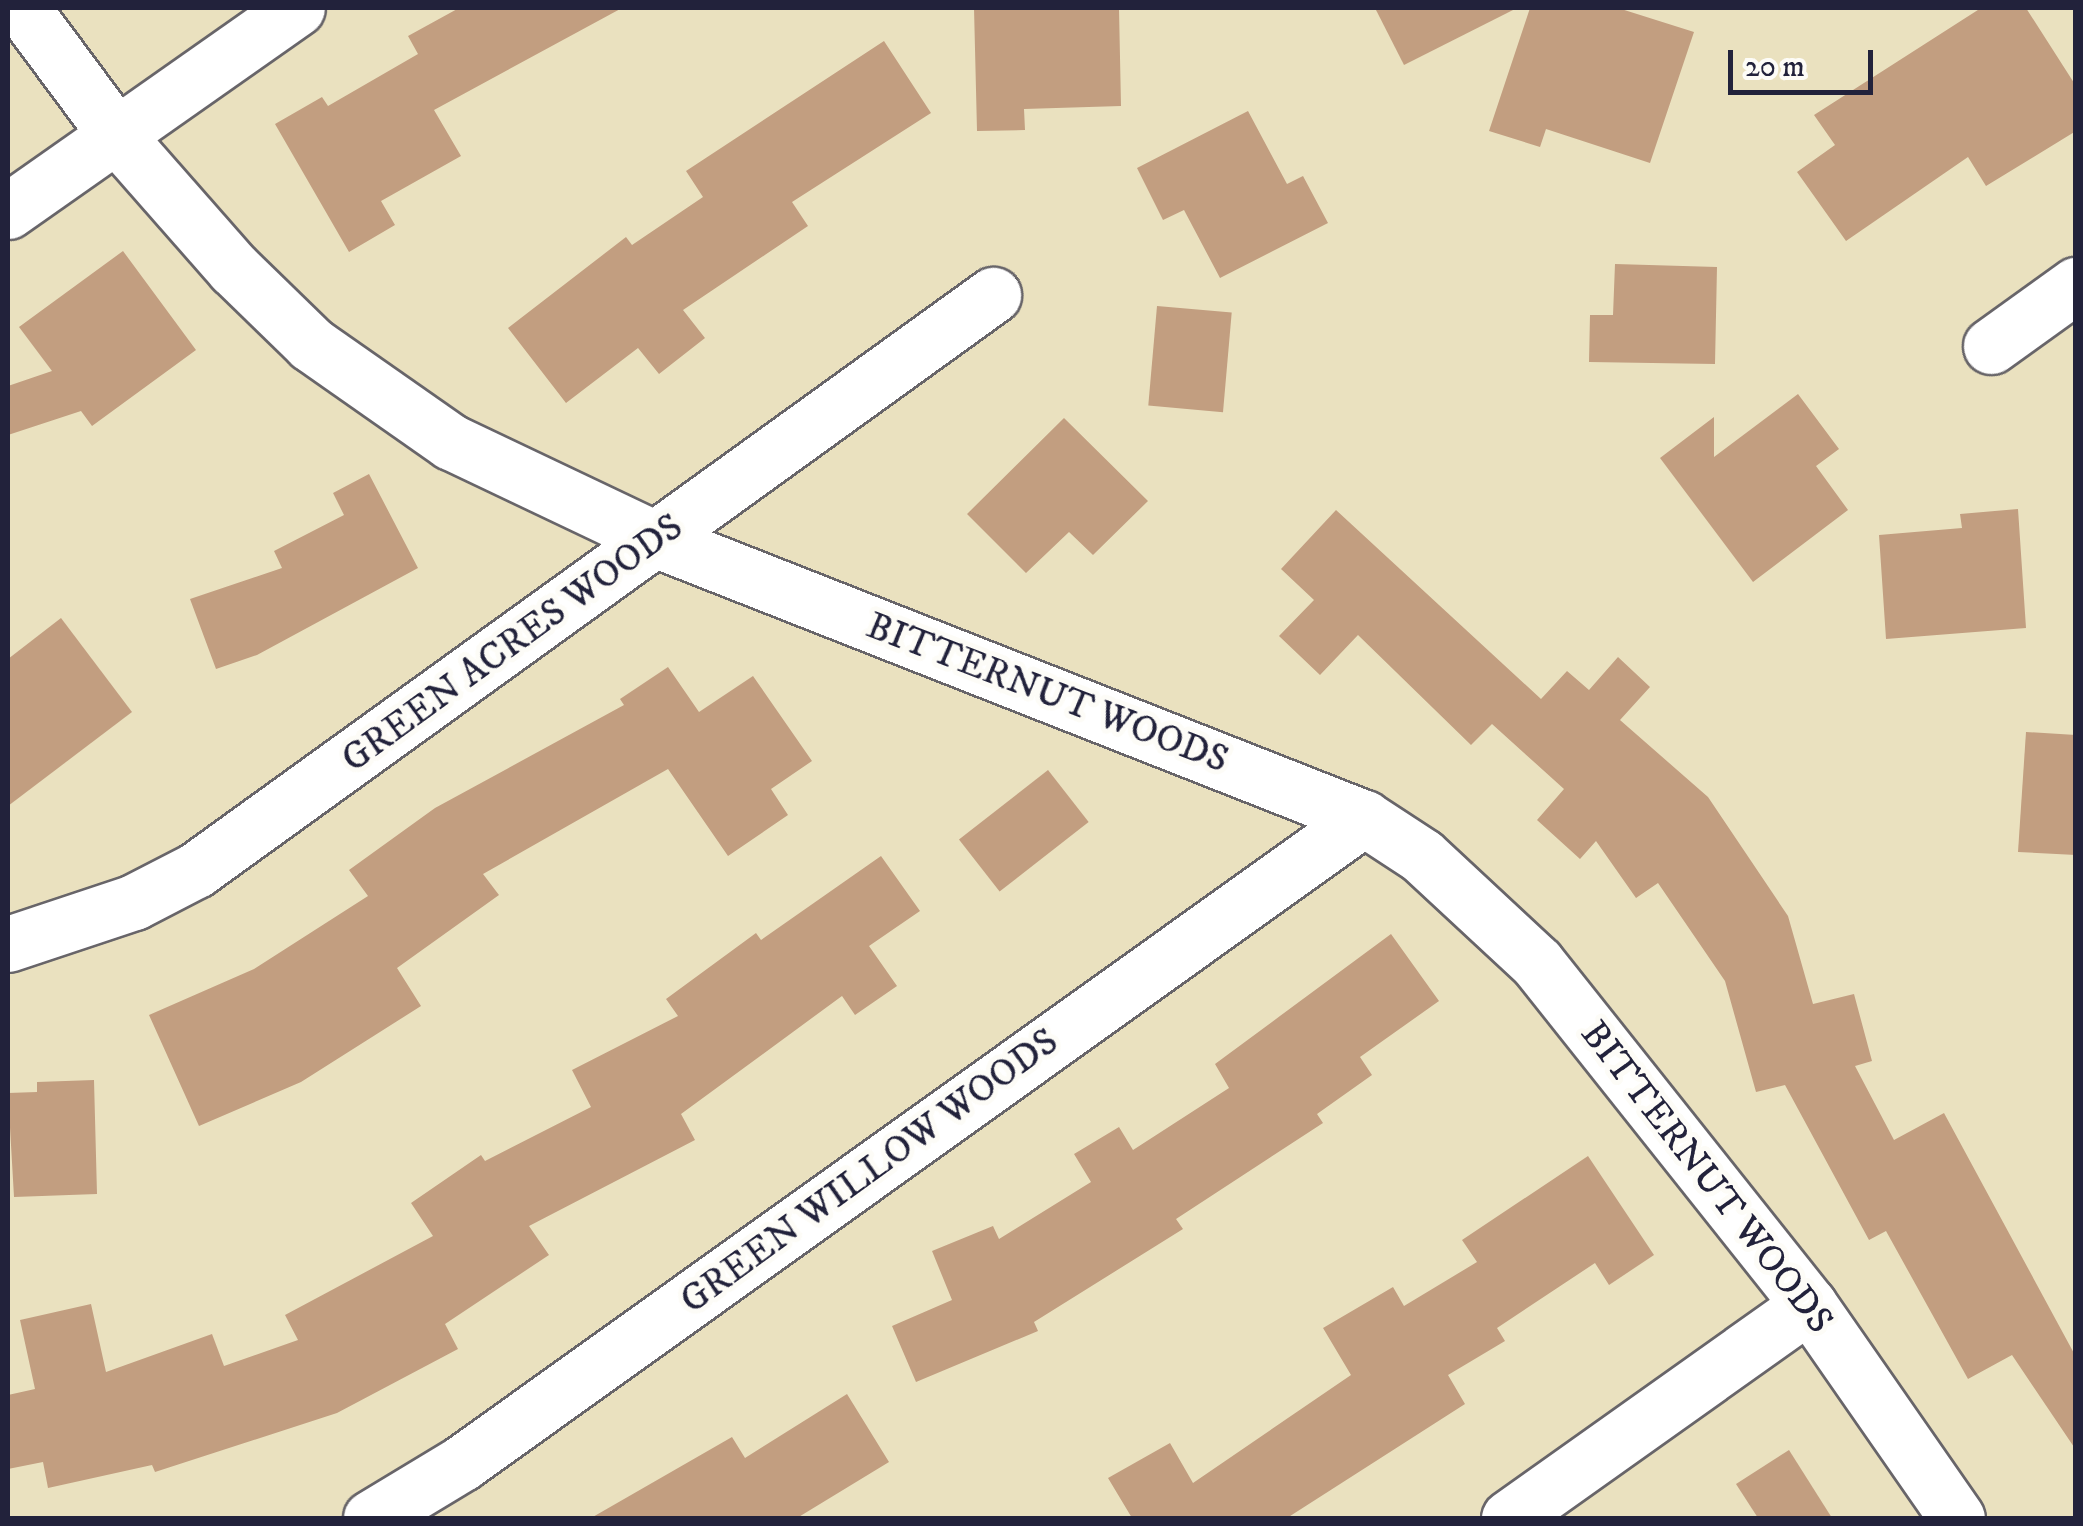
<!DOCTYPE html>
<style>
body{margin:0}
#map{position:relative;width:2083px;height:1526px;overflow:hidden;background:#eae1bf;font-family:"IM FELL DW Pica",serif}
div>[style]{position:absolute}
[style*='--x']{left:calc(var(--x)*1px);top:calc(var(--y)*1px);width:calc(var(--w)*1px);rotate:calc(var(--a)*1deg)}
.building>*{inset:0;background:#c29e80;transform-origin:0 0}
.roads{filter:drop-shadow(2px 0 #686569) drop-shadow(-2px 0 #686569) drop-shadow(0 2px #686569) drop-shadow(0 -2px #686569)}
.minor>*{height:55px;margin:-27.5px;padding:0 27.5px;transform-origin:27.5px;border-radius:27.5px;background:#fff}
span{translate:-50% -50%;white-space:nowrap;text-align:center;line-height:1.15;-webkit-text-stroke:10px #fdfcf7;paint-order:stroke}
.street-label{font-size:38px;color:#22223b}
.frame{position:absolute;inset:0;border:10px solid #22223b;pointer-events:none}
.scale{position:absolute;left:1728px;top:50px;width:145px;height:45px;box-sizing:border-box;border:5px solid #22223b;border-top:0;padding-left:12px;font-size:30px;line-height:35px;white-space:nowrap;color:#22223b;-webkit-text-stroke:8px #fdfcf7;paint-order:stroke}
</style>
<div id="map">
<div class="building">
<div style="clip-path:polygon(459px 8px,622px 8px,434px 110px,461px 156px,381px 201px,395px 225px,349px 252px,275px 124px,322px 97px,328px 106px,418px 54px,408px 36px)"></div>
<div style="clip-path:polygon(974px 8px,1119px 8px,1121px 106px,1024px 109px,1025px 130px,977px 131px)"></div>
<div style="clip-path:polygon(1375px 8px,1517px 8px,1404px 65px)"></div>
<div style="clip-path:polygon(1530px 8px,1618px 8px,1694px 32px,1650px 163px,1546px 129px,1540px 147px,1489px 131px)"></div>
<div style="clip-path:polygon(1981px 8px,2026px 8px,2076px 86px,2076px 131px,1986px 186px,1968px 157px,1846px 241px,1797px 172px,1835px 145px,1814px 115px)"></div>
<div style="clip-path:polygon(884px 41px,931px 113px,792px 202px,808px 226px,683px 310px,705px 338px,659px 374px,638px 348px,566px 403px,508px 328px,626px 237px,632px 245px,703px 197px,686px 171px)"></div>
<div style="clip-path:polygon(1248px 111px,1287px 184px,1303px 176px,1328px 223px,1220px 278px,1184px 210px,1163px 220px,1137px 168px)"></div>
<div style="clip-path:polygon(123px 251px,196px 350px,92px 426px,81px 411px,8px 435px,8px 386px,52px 371px,19px 327px)"></div>
<div style="clip-path:polygon(1615px 264px,1717px 267px,1715px 364px,1589px 362px,1590px 315px,1613px 315px)"></div>
<div style="left:1157px;top:306px;width:75px;height:100px;rotate:5deg"></div>
<div style="clip-path:polygon(1798px 394px,1839px 449px,1816px 466px,1848px 510px,1753px 582px,1660px 458px,1714px 417px,1714px 457px)"></div>
<div style="clip-path:polygon(1064px 418px,1148px 501px,1093px 555px,1069px 532px,1026px 573px,967px 514px)"></div>
<div style="clip-path:polygon(369px 474px,418px 568px,257px 655px,216px 669px,190px 599px,282px 568px,274px 551px,344px 515px,333px 493px)"></div>
<div style="clip-path:polygon(2018px 509px,2026px 628px,1886px 639px,1879px 535px,1962px 528px,1960px 514px)"></div>
<div style="clip-path:polygon(1336px 510px,1541px 699px,1567px 671px,1589px 690px,1618px 657px,1650px 687px,1620px 720px,1708px 797px,1788px 916px,1813px 1004px,1854px 994px,1872px 1061px,1855px 1066px,1894px 1140px,1944px 1113px,2076px 1357px,2076px 1450px,2012px 1355px,1968px 1379px,1886px 1231px,1869px 1240px,1785px 1085px,1756px 1092px,1725px 981px,1658px 883px,1636px 898px,1596px 841px,1580px 859px,1537px 820px,1564px 789px,1492px 724px,1471px 745px,1358px 635px,1320px 675px,1279px 636px,1314px 600px,1281px 569px)"></div>
<div style="clip-path:polygon(61px 618px,132px 712px,8px 806px,8px 659px)"></div>
<div style="clip-path:polygon(668px 667px,699px 712px,753px 676px,812px 761px,771px 789px,788px 815px,728px 856px,668px 769px,483px 874px,499px 895px,397px 968px,421px 1006px,301px 1082px,199px 1126px,149px 1015px,254px 969px,368px 896px,349px 870px,435px 808px,624px 705px,620px 699px)"></div>
<div style="clip-path:polygon(2026px 732px,2076px 735px,2076px 855px,2018px 852px)"></div>
<div style="left:1048px;top:770px;width:66px;height:113px;rotate:52deg"></div>
<div style="clip-path:polygon(881px 856px,920px 911px,869px 946px,897px 986px,855px 1015px,842px 996px,681px 1114px,695px 1140px,529px 1226px,549px 1255px,445px 1324px,458px 1349px,337px 1413px,155px 1472px,152px 1465px,48px 1488px,43px 1462px,8px 1469px,8px 1395px,35px 1389px,20px 1320px,91px 1304px,106px 1372px,212px 1334px,224px 1366px,298px 1340px,285px 1315px,433px 1236px,411px 1203px,481px 1155px,485px 1161px,591px 1107px,572px 1070px,678px 1016px,666px 999px,756px 933px,761px 940px)"></div>
<div style="clip-path:polygon(1391px 934px,1439px 1001px,1360px 1057px,1372px 1075px,1317px 1114px,1323px 1123px,1176px 1219px,1183px 1229px,1034px 1322px,1038px 1331px,916px 1382px,892px 1326px,952px 1300px,932px 1251px,993px 1226px,999px 1239px,1091px 1182px,1074px 1154px,1119px 1127px,1133px 1150px,1229px 1088px,1215px 1064px)"></div>
<div style="clip-path:polygon(94px 1080px,97px 1194px,14px 1197px,8px 1093px,37px 1092px,37px 1082px)"></div>
<div style="clip-path:polygon(1588px 1156px,1654px 1255px,1609px 1285px,1595px 1263px,1497px 1328px,1505px 1341px,1448px 1375px,1465px 1404px,1287px 1518px,1132px 1518px,1108px 1478px,1170px 1443px,1193px 1483px,1351px 1375px,1323px 1328px,1393px 1287px,1404px 1306px,1477px 1262px,1462px 1240px)"></div>
<div style="clip-path:polygon(847px 1394px,889px 1462px,797px 1518px,591px 1518px,732px 1437px,745px 1458px)"></div>
<div style="clip-path:polygon(1789px 1450px,1832px 1518px,1758px 1518px,1736px 1484px)"></div>
</div>
<div class="roads">
<div class="minor">
<div style="--x:22;--y:8;--w:159;--a:53.4"></div>
<div style="--x:117;--y:136;--w:177;--a:48.7"></div>
<div style="--x:234;--y:269;--w:107;--a:44.2"></div>
<div style="--x:311;--y:344;--w:171;--a:35"></div>
<div style="--x:451;--y:442;--w:228;--a:25.4"></div>
<div style="--x:657;--y:540;--w:760;--a:21.47"></div>
<div style="--x:1364;--y:818;--w:69;--a:33.2"></div>
<div style="--x:1422;--y:856;--w:157;--a:42.9"></div>
<div style="--x:1537;--y:963;--w:437;--a:51.5"></div>
<div style="--x:1809;--y:1305;--w:259;--a:55.2"></div>
<div style="--x:8;--y:211;--w:353;--a:-35.1"></div>
<div style="--x:1991;--y:346;--w:105;--a:-35.7"></div>
<div style="--x:8;--y:944;--w:133;--a:-18.4"></div>
<div style="--x:134;--y:902;--w:70;--a:-27.3"></div>
<div style="--x:196;--y:870;--w:983;--a:-35.81"></div>
<div style="--x:371;--y:1518;--w:106;--a:-31.1"></div>
<div style="--x:462;--y:1463;--w:1109;--a:-35.57"></div>
<div style="--x:1509;--y:1518;--w:368;--a:-35.4"></div>
</div>
</div>
<div class="street-label">
<span style="left:513px;top:644px;rotate:-36deg">GREEN ACRES WOODS</span>
<span style="left:1047px;top:694px;rotate:21deg">BITTERNUT WOODS</span>
<span style="left:870px;top:1172px;rotate:-36deg">GREEN WILLOW WOODS</span>
<span style="left:1706px;top:1178px;rotate:52deg">BITTERNUT WOODS</span>
</div>
<div class="frame"></div>
<div class="scale">20 m</div>
</div>
